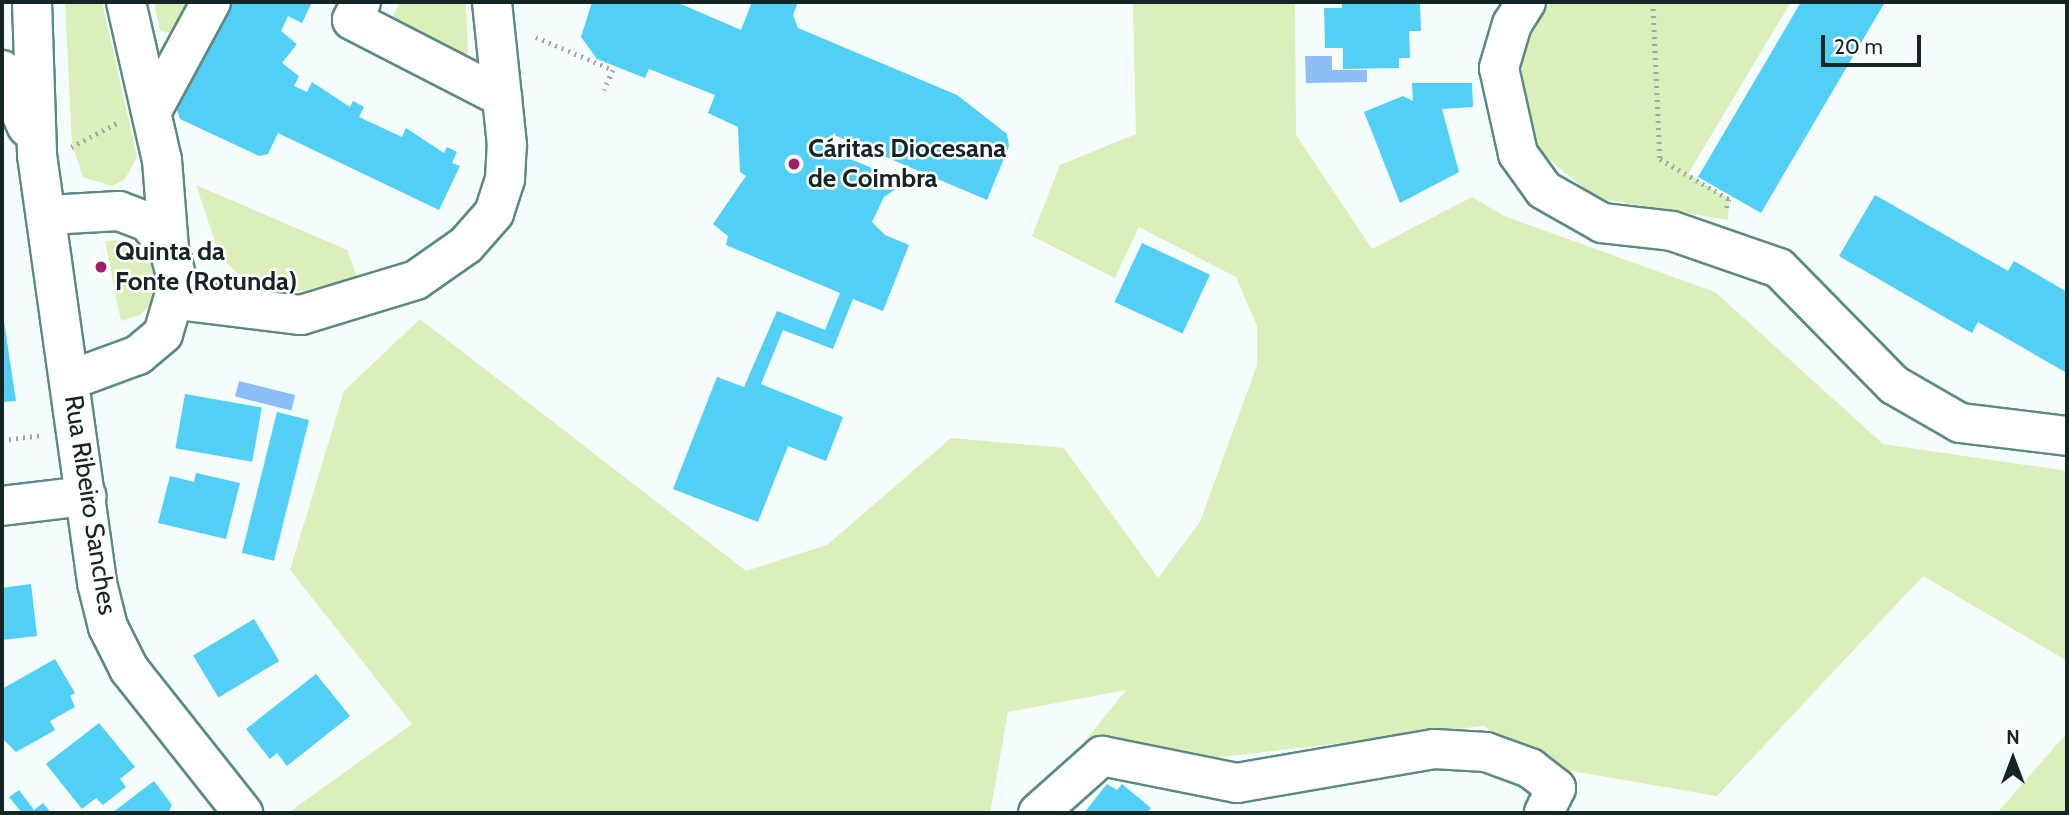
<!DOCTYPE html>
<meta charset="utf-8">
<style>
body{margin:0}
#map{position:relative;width:2069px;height:815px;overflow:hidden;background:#f4fdfc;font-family:Cabin,sans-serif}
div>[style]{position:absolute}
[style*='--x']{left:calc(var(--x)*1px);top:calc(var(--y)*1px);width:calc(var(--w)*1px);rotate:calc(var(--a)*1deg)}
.green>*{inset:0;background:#daefb9}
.water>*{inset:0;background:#8dbdf6;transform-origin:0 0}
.building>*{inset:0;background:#52cff5;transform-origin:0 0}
.path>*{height:4.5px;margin-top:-2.25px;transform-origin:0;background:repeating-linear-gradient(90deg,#9eaaa9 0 2px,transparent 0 7px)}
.roads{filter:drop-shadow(2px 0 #5d8985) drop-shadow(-2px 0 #5d8985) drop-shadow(0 2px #5d8985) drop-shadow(0 -2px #5d8985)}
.minor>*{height:38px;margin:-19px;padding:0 19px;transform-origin:19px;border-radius:19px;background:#fff}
.dots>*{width:19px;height:19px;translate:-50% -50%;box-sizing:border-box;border:4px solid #fff;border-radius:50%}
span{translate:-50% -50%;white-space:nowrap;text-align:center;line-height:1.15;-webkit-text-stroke:5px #fff;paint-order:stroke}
.poi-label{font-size:26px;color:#132524;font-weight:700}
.left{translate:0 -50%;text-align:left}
.street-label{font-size:26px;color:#132524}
.frame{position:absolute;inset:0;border:4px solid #132524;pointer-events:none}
.north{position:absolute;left:1978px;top:724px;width:70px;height:70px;-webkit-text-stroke:5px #fff;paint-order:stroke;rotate:0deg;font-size:19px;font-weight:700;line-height:28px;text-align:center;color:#132524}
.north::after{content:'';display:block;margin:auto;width:24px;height:32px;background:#132524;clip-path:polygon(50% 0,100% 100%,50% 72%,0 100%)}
.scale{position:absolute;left:1821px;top:35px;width:100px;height:32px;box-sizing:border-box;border:4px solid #132524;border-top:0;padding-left:9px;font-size:21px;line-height:24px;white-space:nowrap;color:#132524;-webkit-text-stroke:5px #fff;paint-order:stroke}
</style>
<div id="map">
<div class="green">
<div style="clip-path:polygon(65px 2px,102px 2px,137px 157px,125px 179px,112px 186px,83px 177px,72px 144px)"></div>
<div style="clip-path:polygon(154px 2px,195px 2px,177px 35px,160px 31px)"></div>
<div style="clip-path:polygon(400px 2px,466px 2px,468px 53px,463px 58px,392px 19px)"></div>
<div style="clip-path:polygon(1133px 2px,1295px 2px,1296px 135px,1372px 249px,1472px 197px,1504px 216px,1715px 292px,1883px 444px,2067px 471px,2067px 661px,1923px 576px,1717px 796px,1560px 769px,1483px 726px,1213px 758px,1086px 740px,1126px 690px,1008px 712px,990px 813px,288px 813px,412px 724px,290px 570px,344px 391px,420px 319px,746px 571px,827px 545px,951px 438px,1064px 448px,1158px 578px,1200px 522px,1257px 365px,1257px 326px,1236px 277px,1139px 227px,1115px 278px,1032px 236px,1060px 165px,1136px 134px)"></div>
<div style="clip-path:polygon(1550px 2px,1791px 2px,1688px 174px,1729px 199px,1728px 220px,1596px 198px,1537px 149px,1525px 116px,1521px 81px,1524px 49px)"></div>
<div style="clip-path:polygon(196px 185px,347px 250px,357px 277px,303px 291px,269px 291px,248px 283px,220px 257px)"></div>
<div style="clip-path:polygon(125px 240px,143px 247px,155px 263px,159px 282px,154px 301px,140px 315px,121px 321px,105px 241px)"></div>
<div style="clip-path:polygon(2067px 733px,2067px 813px,1997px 813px)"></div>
</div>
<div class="water">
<div style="clip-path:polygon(1305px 56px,1332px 56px,1332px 70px,1367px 70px,1367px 82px,1306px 83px)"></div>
<div style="left:239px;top:381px;width:58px;height:16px;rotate:14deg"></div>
</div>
<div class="building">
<div style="clip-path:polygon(229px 2px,312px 2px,302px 23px,288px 16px,281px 31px,297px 44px,282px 63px,299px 76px,294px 86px,307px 92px,312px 82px,350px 107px,353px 101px,364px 107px,359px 117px,402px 137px,406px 128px,444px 153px,447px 147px,457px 152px,452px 163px,460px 166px,439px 210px,278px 133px,268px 154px,259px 156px,180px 119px,177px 110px)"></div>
<div style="clip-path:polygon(592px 2px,676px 2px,741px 30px,752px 2px,798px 2px,793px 15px,798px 28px,957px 95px,1007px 134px,1009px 146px,987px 200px,834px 135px,828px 150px,906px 182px,884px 197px,872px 222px,885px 235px,909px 245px,883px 311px,853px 299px,833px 349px,783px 330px,761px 384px,843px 417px,826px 461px,788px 446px,758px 522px,673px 489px,717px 377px,744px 387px,777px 311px,825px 330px,840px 293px,726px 245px,728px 236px,713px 224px,746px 176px,740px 172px,738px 127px,708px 113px,715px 95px,649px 69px,645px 78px,597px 59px,581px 37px)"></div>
<div style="clip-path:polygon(1342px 2px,1420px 2px,1421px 31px,1409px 31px,1410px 58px,1399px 58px,1399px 68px,1343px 69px,1343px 48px,1325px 48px,1324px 8px,1342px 8px)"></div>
<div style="clip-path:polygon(1801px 2px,1885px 2px,1761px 213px,1698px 177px)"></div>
<div style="clip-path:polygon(1412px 83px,1472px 83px,1473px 107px,1442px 109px,1459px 172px,1400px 203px,1364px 112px,1403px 96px,1413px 101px)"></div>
<div style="clip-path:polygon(1875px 195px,2008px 271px,2014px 261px,2067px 292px,2067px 373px,1978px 322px,1972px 333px,1839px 256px)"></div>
<div style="left:1142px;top:243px;width:75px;height:65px;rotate:25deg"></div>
<div style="clip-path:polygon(2px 308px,16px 401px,2px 402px)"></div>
<div style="left:185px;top:394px;width:78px;height:55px;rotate:10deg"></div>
<div style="left:277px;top:412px;width:33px;height:145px;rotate:14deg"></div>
<div style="clip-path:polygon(196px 473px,240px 483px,226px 539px,158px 523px,170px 476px,194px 482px)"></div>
<div style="clip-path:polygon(31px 584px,37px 636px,2px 640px,2px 588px)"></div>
<div style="left:254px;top:619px;width:49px;height:71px;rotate:59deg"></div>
<div style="clip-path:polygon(55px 659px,75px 693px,70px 696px,75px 707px,50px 721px,55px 730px,16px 752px,2px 738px,2px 689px)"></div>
<div style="clip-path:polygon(316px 674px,350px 716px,287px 766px,277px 753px,270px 759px,246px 729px)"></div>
<div style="clip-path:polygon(99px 723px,135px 767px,120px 779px,126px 787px,103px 805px,96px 798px,82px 809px,46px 764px)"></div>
<div style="clip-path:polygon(154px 781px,172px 805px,168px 813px,112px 813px)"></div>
<div style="clip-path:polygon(1107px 784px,1117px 790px,1122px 784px,1151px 808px,1147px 813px,1084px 813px)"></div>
<div style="clip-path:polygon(19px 790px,34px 810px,43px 803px,51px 813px,22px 813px,9px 797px)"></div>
</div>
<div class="path">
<div style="--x:1653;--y:2;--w:157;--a:87.4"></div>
<div style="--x:1660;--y:159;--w:80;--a:30.1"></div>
<div style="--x:1729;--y:199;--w:13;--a:103"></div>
<div style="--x:536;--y:37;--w:84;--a:23.2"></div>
<div style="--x:613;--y:70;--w:22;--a:114"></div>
<div style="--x:71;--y:147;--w:54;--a:-27.5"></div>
<div style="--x:2;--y:440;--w:41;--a:-7"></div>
</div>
<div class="roads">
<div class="minor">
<div style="--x:32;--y:2;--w:153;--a:88.1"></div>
<div style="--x:37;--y:155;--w:432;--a:82"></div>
<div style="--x:97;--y:583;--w:45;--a:76"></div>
<div style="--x:108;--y:627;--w:47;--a:63.4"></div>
<div style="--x:129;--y:669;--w:184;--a:51.6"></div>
<div style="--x:126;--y:2;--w:162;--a:77.2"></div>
<div style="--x:162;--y:160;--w:89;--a:85.5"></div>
<div style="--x:361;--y:2;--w:20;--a:117"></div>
<div style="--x:352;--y:20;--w:169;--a:27.2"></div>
<div style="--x:1526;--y:2;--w:26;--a:122"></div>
<div style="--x:1512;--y:24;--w:46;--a:106.5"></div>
<div style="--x:1499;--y:68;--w:88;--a:77.5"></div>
<div style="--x:1518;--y:154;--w:44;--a:54.2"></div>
<div style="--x:1544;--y:190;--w:67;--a:29.6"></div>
<div style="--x:1602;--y:223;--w:70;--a:6.5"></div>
<div style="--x:1672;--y:231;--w:113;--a:19.1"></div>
<div style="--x:1779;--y:268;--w:164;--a:45.5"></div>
<div style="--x:1894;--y:385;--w:76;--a:29.9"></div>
<div style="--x:1960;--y:423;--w:108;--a:6.9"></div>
<div style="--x:2;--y:70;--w:62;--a:66.3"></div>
<div style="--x:152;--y:111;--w:124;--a:-61.6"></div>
<div style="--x:48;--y:215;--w:71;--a:-3.2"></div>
<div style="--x:119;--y:211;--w:31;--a:21"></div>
<div style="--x:148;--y:222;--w:34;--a:52"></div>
<div style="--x:169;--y:249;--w:35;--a:75"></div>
<div style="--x:178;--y:283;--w:53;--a:106.4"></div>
<div style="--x:163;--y:334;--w:33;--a:140"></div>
<div style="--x:138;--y:355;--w:72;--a:159.8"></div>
<div style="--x:177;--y:300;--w:125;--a:6.9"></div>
<div style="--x:301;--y:315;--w:120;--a:-16.9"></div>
<div style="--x:416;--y:280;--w:61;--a:-35"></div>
<div style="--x:466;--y:245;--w:43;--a:-48.8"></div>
<div style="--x:494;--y:213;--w:36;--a:-72"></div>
<div style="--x:505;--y:179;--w:34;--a:-87"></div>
<div style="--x:507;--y:145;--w:144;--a:-96"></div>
<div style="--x:2;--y:506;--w:85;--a:-6.8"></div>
<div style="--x:1038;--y:813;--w:86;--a:-41.7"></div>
<div style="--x:1102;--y:756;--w:138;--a:11.3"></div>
<div style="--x:1237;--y:783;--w:200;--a:-9.8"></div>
<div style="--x:1434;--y:749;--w:52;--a:3.3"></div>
<div style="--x:1486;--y:752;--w:47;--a:20"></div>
<div style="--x:1530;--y:768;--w:33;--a:38"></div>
<div style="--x:1556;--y:788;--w:28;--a:116"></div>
</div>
</div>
<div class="dots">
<div style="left:794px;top:164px;background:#a21d6b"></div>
<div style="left:101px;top:267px;background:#a21d6b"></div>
</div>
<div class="poi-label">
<span class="left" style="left:808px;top:164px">Cáritas Diocesana<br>de Coimbra</span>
<span class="left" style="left:115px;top:267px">Quinta da<br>Fonte (Rotunda)</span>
</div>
<div class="street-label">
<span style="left:90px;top:505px;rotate:81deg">Rua Ribeiro Sanches</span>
</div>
<div class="frame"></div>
<div class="north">N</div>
<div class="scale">20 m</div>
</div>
